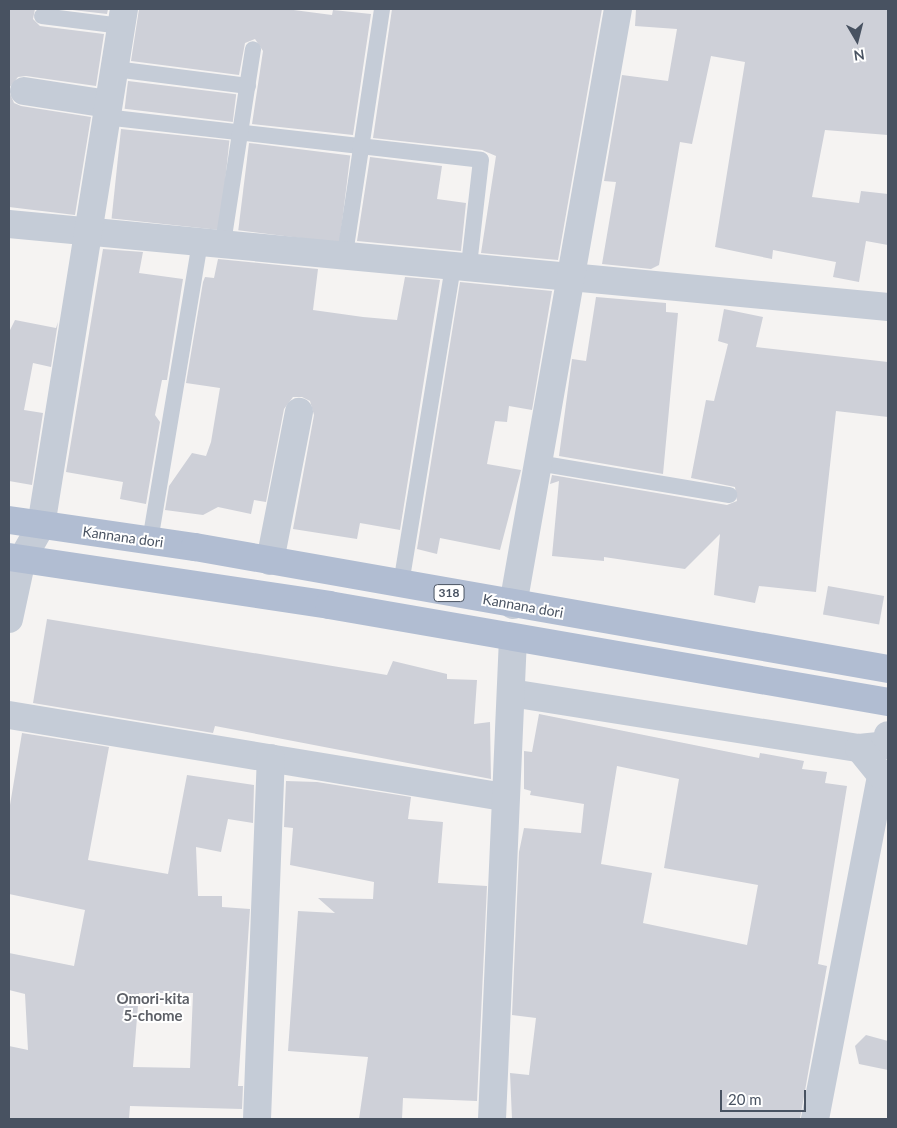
<!DOCTYPE html>
<style>
body{margin:0}
#map{position:relative;width:897px;height:1128px;overflow:hidden;background:#f5f3f2;font-family:Lato,sans-serif}
div>[style]{position:absolute}
[style*='--x']{left:calc(var(--x)*1px);top:calc(var(--y)*1px);width:calc(var(--w)*1px);rotate:calc(var(--a)*1deg)}
.building>*{inset:0;background:#ced0d8;transform-origin:0 0}
.lane>*{height:16px;margin:-8px;padding:0 8px;transform-origin:8px;border-radius:8px;background:#c5ccd7}
.street>*{height:28px;margin:-14px;padding:0 14px;transform-origin:14px;border-radius:14px;background:#c5ccd7}
.primary>*{height:28px;margin:-14px;padding:0 14px;transform-origin:14px;border-radius:14px;background:#b1bdd2}
span{translate:-50% -50%;white-space:nowrap;text-align:center;line-height:1.15;-webkit-text-stroke:4px #fff;paint-order:stroke}
.shield-label span{padding:1px 4px;background:#fff;border:1px solid;border-radius:4px;-webkit-text-stroke-width:0}
.shield-label{font-size:12px;color:#485261;font-weight:700}
.street-label{font-size:14px;color:#485261}
.neighbourhood-label{font-size:15px;color:#5e6168;font-weight:700}
.frame{position:absolute;inset:0;border:10px solid #485261;pointer-events:none}
.north{position:absolute;left:832px;top:15px;width:50px;height:50px;-webkit-text-stroke:4px #fff;paint-order:stroke;rotate:172deg;font-size:14px;font-weight:700;line-height:20px;text-align:center;color:#485261}
.north::after{content:'';display:block;margin:auto;width:18px;height:22px;background:#485261;clip-path:polygon(50% 0,100% 100%,50% 72%,0 100%)}
.scale{position:absolute;left:720px;top:1090px;width:86px;height:22px;box-sizing:border-box;border:2px solid #485261;border-top:0;padding-left:6px;font-size:15px;line-height:18px;white-space:nowrap;color:#485261;-webkit-text-stroke:4px #fff;paint-order:stroke}
</style>
<div id="map">
<div class="building">
<div style="clip-path:polygon(9px 9px,35px 9px,33px 19px,40px 26px,104px 34px,96px 86px,26px 76px,18px 77px,9px 88px)"></div>
<div style="clip-path:polygon(64px 9px,108px 9px,107px 14px)"></div>
<div style="clip-path:polygon(139px 9px,286px 9px,332px 15px,333px 10px,371px 14px,353px 135px,252px 124px,263px 51px,255px 39px,245px 43px,239px 75px,131px 61px)"></div>
<div style="clip-path:polygon(392px 9px,602px 9px,558px 260px,481px 253px,496px 156px,482px 150px,373px 138px)"></div>
<div style="clip-path:polygon(636px 9px,888px 9px,888px 135px,825px 130px,812px 197px,859px 203px,861px 191px,888px 194px,888px 245px,866px 241px,859px 282px,833px 277px,836px 262px,773px 250px,772px 259px,715px 247px,745px 62px,711px 56px,692px 144px,680px 142px,659px 265px,651px 269px,602px 264px,616px 182px,604px 181px,622px 75px,668px 81px,677px 29px,635px 26px)"></div>
<div style="left:128px;top:81px;width:109px;height:28px;rotate:7deg"></div>
<div style="clip-path:polygon(9px 91px,14px 103px,21px 106px,91px 117px,75px 215px,9px 207px)"></div>
<div style="left:121px;top:129px;width:109px;height:90px;rotate:6deg"></div>
<div style="left:249px;top:143px;width:102px;height:88px;rotate:7deg"></div>
<div style="clip-path:polygon(370px 157px,442px 166px,437px 199px,466px 203px,461px 251px,357px 241px)"></div>
<div style="clip-path:polygon(103px 249px,143px 252px,139px 273px,183px 279px,167px 380px,162px 380px,155px 415px,160px 422px,146px 504px,120px 499px,123px 482px,66px 472px)"></div>
<div style="clip-path:polygon(218px 259px,318px 269px,313px 310px,363px 317px,397px 320px,405px 277px,440px 280px,400px 530px,360px 523px,357px 539px,293px 529px,314px 415px,310px 401px,302px 397px,293px 397px,284px 409px,266px 502px,254px 500px,251px 514px,218px 507px,203px 515px,165px 510px,169px 486px,192px 453px,206px 456px,211px 442px,220px 388px,186px 383px,203px 282px,205px 277px,214px 278px)"></div>
<div style="clip-path:polygon(460px 282px,552px 291px,532px 410px,509px 406px,507px 422px,495px 421px,487px 464px,521px 470px,500px 550px,440px 538px,437px 554px,417px 549px)"></div>
<div style="clip-path:polygon(596px 297px,666px 303px,666px 312px,678px 313px,663px 474px,559px 456px,572px 359px,586px 361px)"></div>
<div style="clip-path:polygon(724px 309px,763px 317px,756px 347px,888px 362px,888px 417px,836px 411px,816px 592px,759px 586px,755px 603px,714px 595px,720px 534px,685px 569px,604px 557px,604px 561px,552px 556px,559px 481px,550px 484px,552px 475px,727px 505px,737px 501px,735px 487px,691px 478px,706px 400px,714px 401px,728px 344px,718px 341px)"></div>
<div style="clip-path:polygon(15px 320px,56px 328px,58px 322px,51px 367px,33px 363px,24px 410px,43px 413px,32px 485px,9px 481px,9px 332px)"></div>
<div style="left:828px;top:586px;width:57px;height:29px;rotate:10deg"></div>
<div style="clip-path:polygon(47px 619px,387px 675px,393px 661px,447px 674px,447px 679px,477px 680px,474px 724px,490px 722px,491px 779px,215px 726px,213px 733px,33px 703px)"></div>
<div style="clip-path:polygon(evenodd,539px 714px,759px 758px,760px 753px,804px 761px,802px 769px,827px 772px,825px 783px,847px 786px,818px 964px,827px 966px,800px 1119px,512px 1119px,510px 1073px,529px 1075px,536px 1018px,512px 1015px,519px 852px,524px 828px,581px 833px,584px 804px,530px 795px,531px 791px,524px 789px,524px 751px,532px 752px,539px 714px,617px 766px,679px 779px,664px 868px,758px 885px,747px 945px,643px 923px,652px 873px,601px 864px,617px 766px)"></div>
<div style="clip-path:polygon(evenodd,22px 733px,109px 747px,88px 860px,168px 874px,187px 775px,254px 785px,253px 823px,228px 819px,221px 852px,196px 847px,198px 896px,222px 896px,222px 907px,250px 909px,238px 1086px,243px 1086px,242px 1109px,130px 1106px,129px 1119px,9px 1119px,9px 1046px,28px 1050px,25px 994px,9px 990px,9px 953px,74px 966px,85px 910px,9px 894px,9px 811px,22px 733px,139px 993px,193px 993px,190px 1068px,133px 1067px,139px 993px)"></div>
<div style="clip-path:polygon(286px 781px,317px 782px,411px 797px,408px 819px,443px 822px,438px 883px,487px 886px,477px 1101px,403px 1098px,402px 1119px,359px 1119px,368px 1057px,288px 1051px,298px 911px,335px 913px,318px 898px,373px 899px,374px 882px,290px 865px,293px 828px,284px 827px)"></div>
<div style="clip-path:polygon(866px 1035px,888px 1041px,888px 1070px,859px 1064px,855px 1046px)"></div>
</div>
<div class="lane">
<div style="--x:42;--y:16;--w:80;--a:7.2"></div>
<div style="--x:115;--y:69;--w:134;--a:7.3"></div>
<div style="--x:105;--y:117;--w:378;--a:6.5"></div>
<div style="--x:481;--y:160;--w:107;--a:96.5"></div>
<div style="--x:223;--y:243;--w:196;--a:-81.2"></div>
<div style="--x:345;--y:254;--w:248;--a:-81.4"></div>
<div style="--x:538;--y:463;--w:194;--a:9.5"></div>
<div style="--x:150;--y:541;--w:304;--a:-80.5"></div>
<div style="--x:401;--y:584;--w:323;--a:-80.7"></div>
</div>
<div class="street">
<div style="--x:24;--y:91;--w:85;--a:8.8"></div>
<div style="--x:9;--y:224;--w:883;--a:5.39"></div>
<div style="--x:270;--y:561;--w:152;--a:-79"></div>
<div style="--x:513;--y:605;--w:605;--a:-80.01"></div>
<div style="--x:9;--y:619;--w:61;--a:-77.8"></div>
<div style="--x:22;--y:559;--w:38;--a:-60"></div>
<div style="--x:41;--y:526;--w:524;--a:-80.88"></div>
<div style="--x:511;--y:693;--w:352;--a:9"></div>
<div style="--x:859;--y:748;--w:27;--a:-6"></div>
<div style="--x:886;--y:745;--w:10;--a:-79"></div>
<div style="--x:9;--y:715;--w:502;--a:9.41"></div>
<div style="--x:257;--y:1119;--w:361;--a:-87.8"></div>
<div style="--x:492;--y:1119;--w:480;--a:-87.5"></div>
<div style="--x:815;--y:1119;--w:350;--a:-79.1"></div>
<div style="--x:881;--y:775;--w:35;--a:-129"></div>
</div>
<div class="primary">
<div style="--x:9;--y:520;--w:188;--a:8.3"></div>
<div style="--x:195;--y:547;--w:704;--a:9.98"></div>
<div style="--x:9;--y:557;--w:324;--a:8.5"></div>
<div style="--x:329;--y:605;--w:567;--a:9.84"></div>
</div>
<div class="shield-label">
<span style="left:449px;top:593px">318</span>
</div>
<div class="street-label">
<span style="left:123px;top:537px;rotate:8deg">Kannana dori</span>
<span style="left:523px;top:606px;rotate:10deg">Kannana dori</span>
</div>
<div class="neighbourhood-label">
<span style="left:153px;top:1007px">Omori-kita<br>5-chome</span>
</div>
<div class="frame"></div>
<div class="north">N</div>
<div class="scale">20 m</div>
</div>
